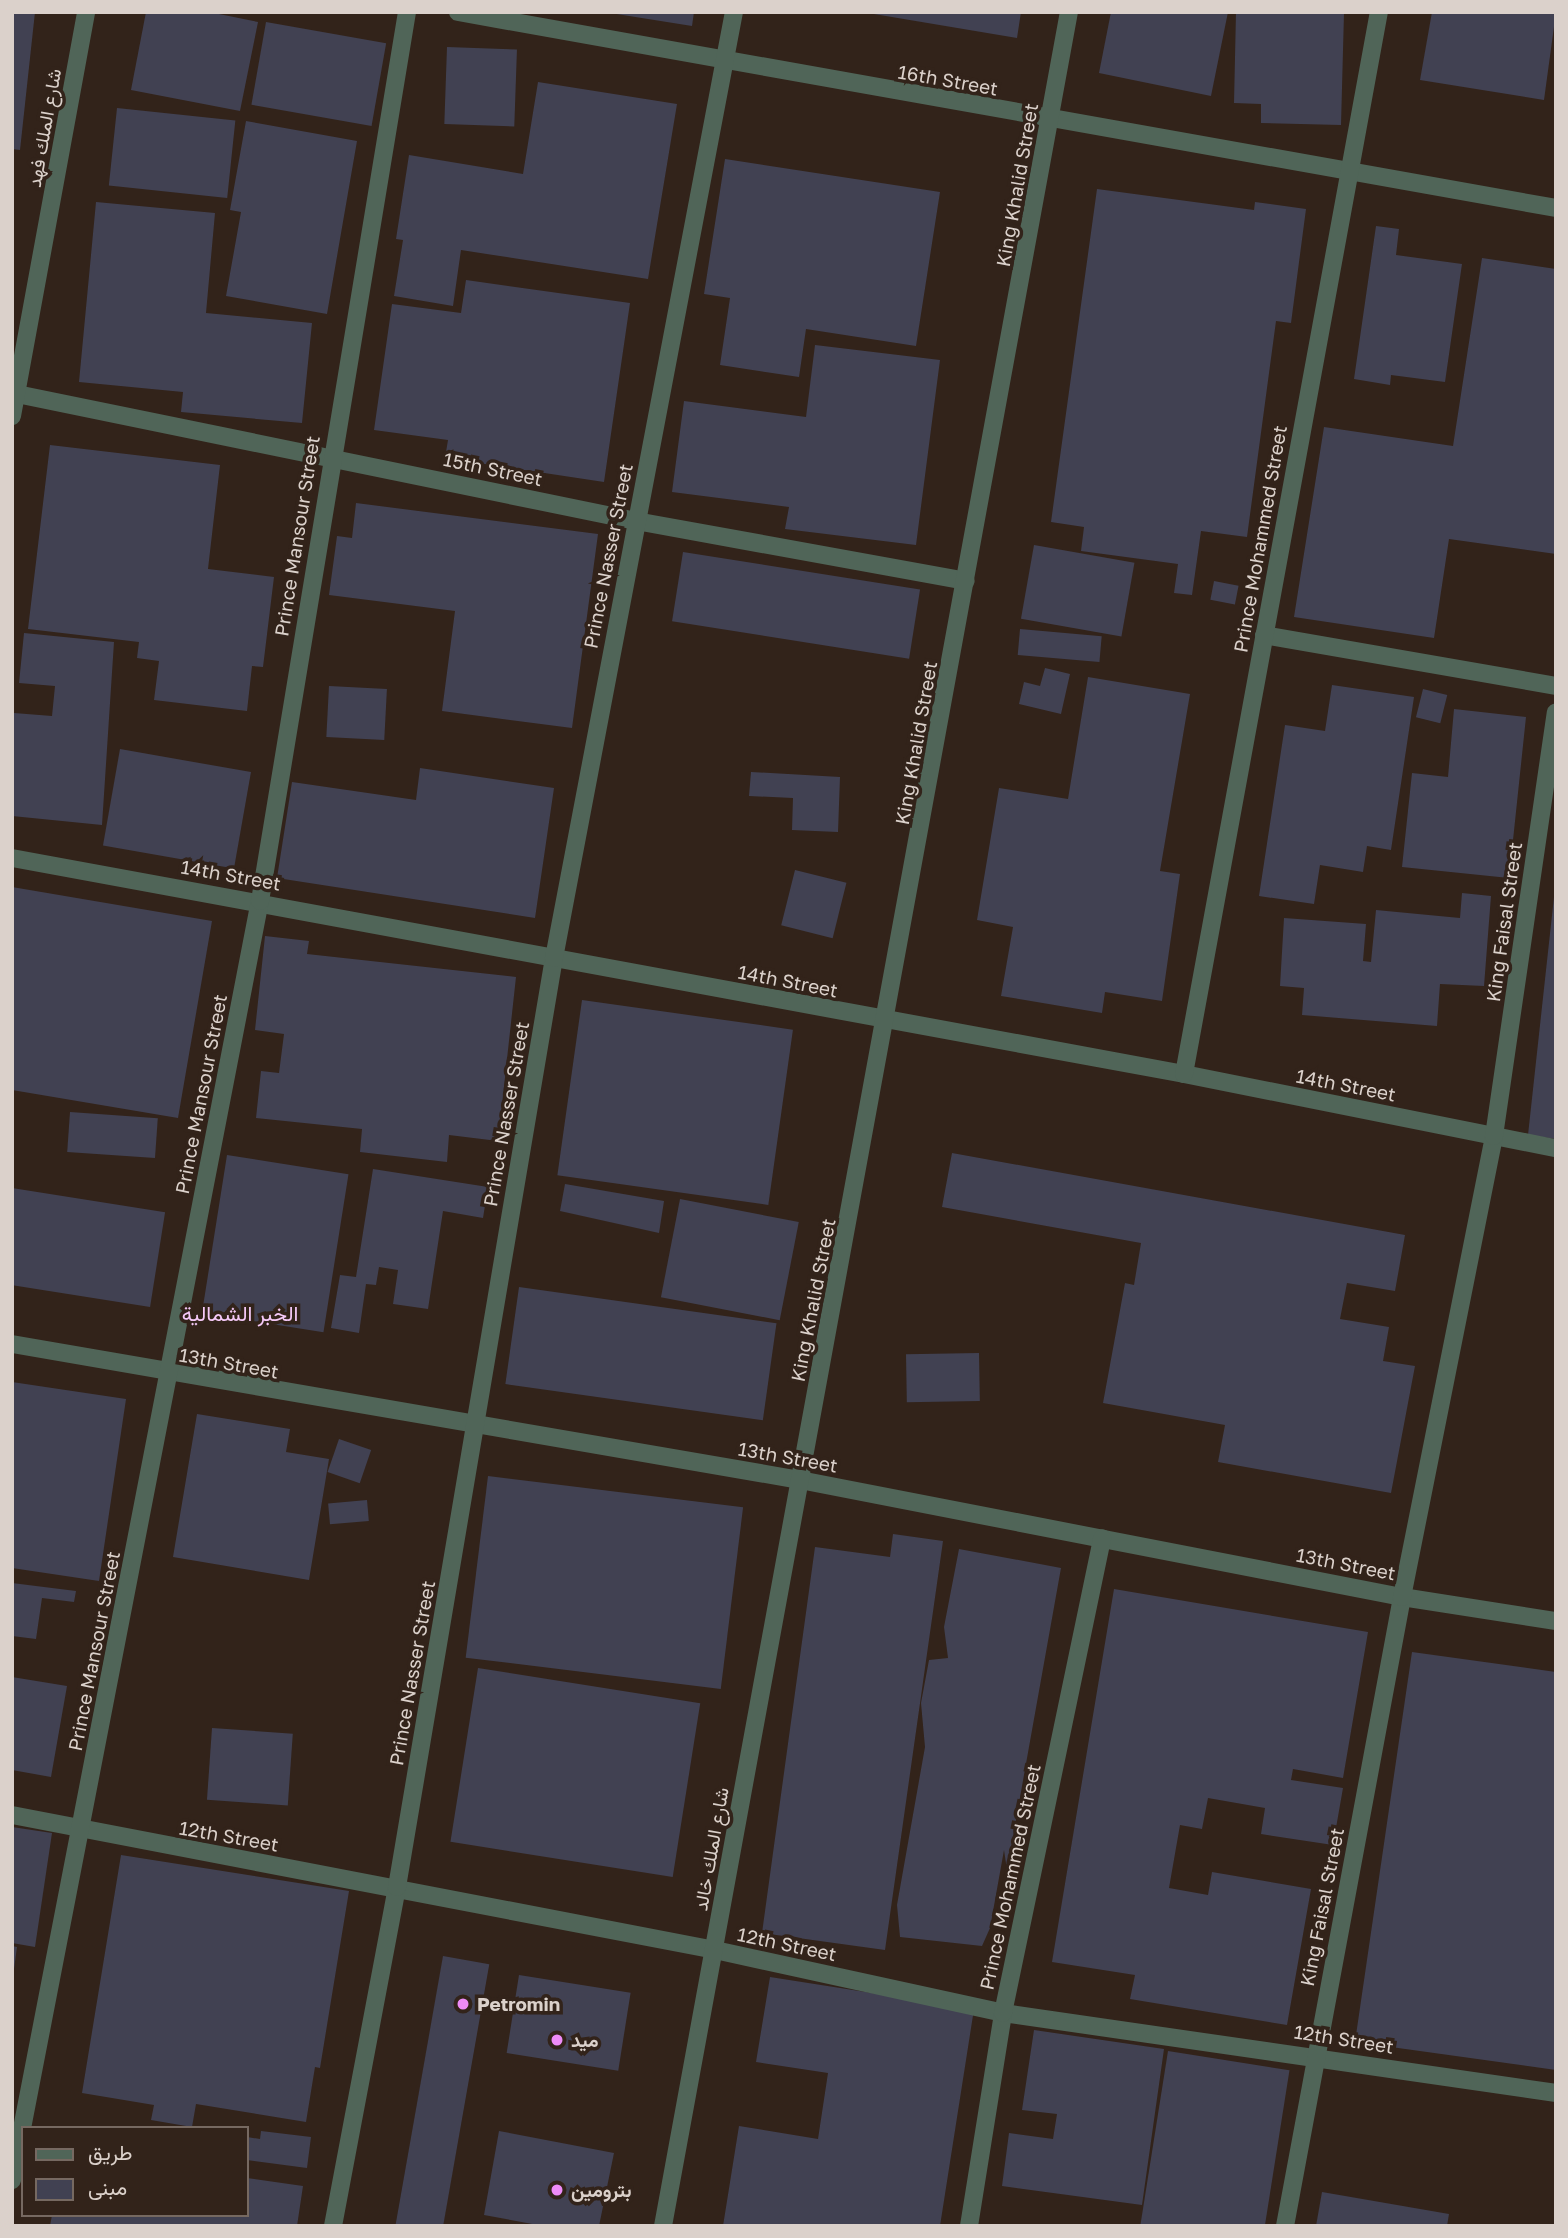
<!DOCTYPE html>
<meta charset="utf-8">
<style>
body{margin:0}
#map{position:relative;width:1568px;height:2238px;overflow:hidden;background:#32231a;font-family:"Golos Text",Vazirmatn,sans-serif}
div>[style]{position:absolute}
[style*='--x']{left:calc(var(--x)*1px);top:calc(var(--y)*1px);width:calc(var(--w)*1px);rotate:calc(var(--a)*1deg)}
.building>*{inset:0;background:#414152;transform-origin:0 0}
.minor>*{height:18px;margin:-9px;padding:0 9px;transform-origin:9px;border-radius:9px;background:#506558}
.dots>*{width:19px;height:19px;translate:-50% -50%;box-sizing:border-box;border:4px solid #32231a;border-radius:50%}
span{translate:-50% -50%;white-space:nowrap;text-align:center;line-height:1.15;-webkit-text-stroke:7px #32231a;paint-order:stroke}
.street-label{font-size:19px;color:#dbd1cb}
.poi-label{font-size:19px;color:#dbd1cb;font-weight:700}
.left{translate:0 -50%;text-align:left}
.neighbourhood-label{font-size:21px;color:#f5c9f8}
.frame{position:absolute;inset:0;border:14px solid #dbd1cb;pointer-events:none}
.legend{position:absolute;left:21px;top:2126px;width:228px;height:91px;box-sizing:border-box;background:#32231a;border:2px solid #766961;margin:0;padding:9px 12px;list-style:none;font-size:21px;color:#dbd1cb}
.legend li{display:flex;align-items:center;gap:14px;height:35px}
.legend b{width:35px;border:2px solid #766961}
</style>
<div id="map">
<div class="building">
<div style="clip-path:polygon(12px 12px,35px 12px,20px 150px,12px 149px)"></div>
<div style="clip-path:polygon(146px 12px,209px 12px,258px 22px,240px 111px,131px 90px)"></div>
<div style="clip-path:polygon(604px 12px,694px 12px,692px 26px)"></div>
<div style="clip-path:polygon(862px 12px,1021px 12px,1017px 38px)"></div>
<div style="clip-path:polygon(1111px 12px,1228px 12px,1211px 96px,1099px 73px)"></div>
<div style="clip-path:polygon(1236px 12px,1344px 13px,1341px 125px,1261px 123px,1261px 104px,1234px 103px)"></div>
<div style="clip-path:polygon(1432px 12px,1556px 12px,1544px 100px,1420px 80px)"></div>
<div style="left:266px;top:22px;width:122px;height:84px;rotate:10deg"></div>
<div style="left:447px;top:47px;width:70px;height:77px;rotate:2deg"></div>
<div style="clip-path:polygon(538px 82px,677px 104px,648px 279px,461px 250px,453px 306px,394px 296px,403px 240px,396px 239px,409px 155px,523px 174px)"></div>
<div style="left:117px;top:108px;width:119px;height:78px;rotate:6deg"></div>
<div style="clip-path:polygon(246px 121px,357px 141px,327px 314px,226px 296px,241px 212px,230px 210px)"></div>
<div style="clip-path:polygon(725px 159px,940px 192px,916px 346px,806px 329px,799px 377px,720px 365px,730px 298px,704px 294px)"></div>
<div style="clip-path:polygon(1097px 189px,1254px 210px,1255px 202px,1306px 209px,1291px 323px,1276px 321px,1247px 537px,1201px 531px,1192px 595px,1174px 593px,1178px 564px,1081px 551px,1084px 527px,1051px 522px)"></div>
<div style="clip-path:polygon(96px 202px,215px 213px,206px 313px,312px 323px,302px 423px,181px 412px,183px 392px,79px 382px)"></div>
<div style="clip-path:polygon(1376px 226px,1399px 229px,1396px 255px,1462px 264px,1445px 382px,1391px 375px,1390px 385px,1354px 379px)"></div>
<div style="clip-path:polygon(1482px 258px,1556px 269px,1556px 554px,1449px 539px,1434px 638px,1294px 617px,1324px 427px,1453px 446px)"></div>
<div style="clip-path:polygon(466px 280px,630px 303px,604px 482px,445px 458px,448px 440px,374px 430px,392px 304px,461px 313px)"></div>
<div style="clip-path:polygon(815px 345px,940px 360px,916px 545px,785px 529px,789px 507px,672px 492px,684px 401px,806px 417px)"></div>
<div style="clip-path:polygon(50px 445px,220px 465px,208px 569px,274px 577px,263px 667px,252px 666px,247px 711px,154px 700px,159px 661px,137px 658px,139px 642px,28px 629px)"></div>
<div style="clip-path:polygon(356px 503px,598px 534px,572px 728px,442px 711px,455px 611px,329px 595px,337px 536px,352px 538px)"></div>
<div style="left:1034px;top:545px;width:102px;height:75px;rotate:10deg"></div>
<div style="left:683px;top:552px;width:240px;height:70px;rotate:9deg"></div>
<div style="left:1214px;top:581px;width:25px;height:19px;rotate:11deg"></div>
<div style="left:1020px;top:629px;width:82px;height:26px;rotate:5deg"></div>
<div style="clip-path:polygon(24px 633px,114px 642px,102px 825px,12px 816px,14px 713px,52px 716px,55px 686px,19px 683px)"></div>
<div style="clip-path:polygon(1045px 668px,1070px 674px,1061px 714px,1019px 704px,1024px 682px,1040px 686px)"></div>
<div style="clip-path:polygon(1088px 677px,1190px 694px,1160px 871px,1180px 874px,1162px 1001px,1105px 992px,1102px 1013px,1001px 996px,1013px 927px,977px 920px,999px 788px,1068px 799px)"></div>
<div style="clip-path:polygon(1332px 685px,1414px 697px,1391px 850px,1367px 846px,1363px 872px,1320px 865px,1314px 904px,1259px 896px,1285px 725px,1325px 731px)"></div>
<div style="left:329px;top:686px;width:58px;height:51px;rotate:3deg"></div>
<div style="left:1423px;top:689px;width:25px;height:29px;rotate:14deg"></div>
<div style="clip-path:polygon(1454px 709px,1526px 717px,1509px 878px,1402px 867px,1412px 773px,1448px 777px)"></div>
<div style="left:120px;top:749px;width:133px;height:98px;rotate:10deg"></div>
<div style="clip-path:polygon(420px 768px,554px 788px,535px 918px,277px 878px,292px 782px,416px 800px)"></div>
<div style="clip-path:polygon(751px 772px,840px 777px,838px 832px,792px 830px,793px 798px,749px 796px)"></div>
<div style="left:795px;top:870px;width:53px;height:57px;rotate:14deg"></div>
<div style="clip-path:polygon(12px 887px,212px 921px,178px 1118px,12px 1090px)"></div>
<div style="clip-path:polygon(1462px 893px,1491px 896px,1484px 986px,1440px 984px,1437px 1026px,1302px 1015px,1304px 988px,1280px 986px,1284px 918px,1366px 924px,1363px 961px,1371px 962px,1376px 910px,1460px 918px)"></div>
<div style="clip-path:polygon(1554px 897px,1556px 898px,1556px 1139px,1528px 1135px)"></div>
<div style="clip-path:polygon(265px 936px,309px 941px,307px 954px,516px 977px,498px 1141px,449px 1135px,447px 1162px,360px 1152px,362px 1129px,256px 1118px,261px 1071px,279px 1073px,284px 1034px,255px 1030px)"></div>
<div style="left:582px;top:1000px;width:213px;height:177px;rotate:8deg"></div>
<div style="left:70px;top:1112px;width:88px;height:40px;rotate:4deg"></div>
<div style="clip-path:polygon(952px 1153px,1405px 1235px,1395px 1291px,1347px 1283px,1340px 1319px,1389px 1327px,1383px 1361px,1415px 1366px,1391px 1493px,1218px 1462px,1225px 1425px,1103px 1403px,1125px 1283px,1134px 1285px,1141px 1243px,942px 1207px)"></div>
<div style="left:227px;top:1155px;width:123px;height:160px;rotate:9deg"></div>
<div style="clip-path:polygon(373px 1169px,488px 1187px,483px 1218px,443px 1211px,428px 1309px,393px 1304px,398px 1270px,379px 1267px,376px 1285px,366px 1284px,359px 1333px,331px 1328px,340px 1275px,356px 1277px)"></div>
<div style="clip-path:polygon(565px 1184px,664px 1201px,659px 1233px,560px 1211px)"></div>
<div style="left:12px;top:1188px;width:155px;height:96px;rotate:9deg"></div>
<div style="left:680px;top:1199px;width:121px;height:100px;rotate:11deg"></div>
<div style="left:519px;top:1287px;width:260px;height:98px;rotate:8deg"></div>
<div style="left:979px;top:1353px;width:48px;height:73px;rotate:89deg"></div>
<div style="clip-path:polygon(12px 1382px,126px 1399px,99px 1581px,12px 1568px)"></div>
<div style="clip-path:polygon(197px 1414px,290px 1429px,286px 1452px,329px 1459px,309px 1580px,173px 1557px)"></div>
<div style="left:339px;top:1439px;width:34px;height:35px;rotate:19deg"></div>
<div style="left:488px;top:1476px;width:257px;height:183px;rotate:7deg"></div>
<div style="left:367px;top:1500px;width:21px;height:39px;rotate:85deg"></div>
<div style="clip-path:polygon(893px 1534px,943px 1541px,885px 1950px,762px 1933px,815px 1547px,890px 1557px)"></div>
<div style="clip-path:polygon(959px 1549px,1061px 1568px,1007px 1870px,1004px 1850px,990px 1928px,982px 1946px,900px 1937px,897px 1905px,925px 1747px,921px 1703px,929px 1660px,948px 1658px,944px 1627px)"></div>
<div style="clip-path:polygon(12px 1583px,76px 1591px,74px 1602px,42px 1598px,36px 1639px,12px 1636px)"></div>
<div style="clip-path:polygon(1114px 1589px,1368px 1632px,1343px 1778px,1293px 1769px,1291px 1780px,1343px 1788px,1333px 1845px,1261px 1834px,1265px 1808px,1208px 1798px,1202px 1829px,1180px 1825px,1169px 1888px,1208px 1895px,1212px 1872px,1311px 1889px,1287px 2025px,1130px 1999px,1135px 1975px,1052px 1962px)"></div>
<div style="clip-path:polygon(1412px 1652px,1556px 1672px,1556px 2070px,1355px 2042px)"></div>
<div style="left:478px;top:1668px;width:225px;height:176px;rotate:9deg"></div>
<div style="clip-path:polygon(12px 1677px,67px 1686px,51px 1777px,12px 1770px)"></div>
<div style="left:212px;top:1728px;width:81px;height:72px;rotate:4deg"></div>
<div style="clip-path:polygon(12px 1827px,52px 1833px,35px 1947px,12px 1943px)"></div>
<div style="clip-path:polygon(121px 1855px,349px 1891px,320px 2068px,315px 2067px,306px 2122px,196px 2104px,192px 2127px,151px 2120px,154px 2105px,82px 2093px)"></div>
<div style="clip-path:polygon(12px 1946px,17px 1947px,14px 1969px,12px 1969px)"></div>
<div style="left:443px;top:1956px;width:47px;height:275px;rotate:10deg"></div>
<div style="left:519px;top:1975px;width:113px;height:79px;rotate:9deg"></div>
<div style="clip-path:polygon(770px 1977px,974px 2009px,940px 2226px,723px 2226px,739px 2126px,818px 2139px,828px 2073px,756px 2062px)"></div>
<div style="clip-path:polygon(1034px 2030px,1164px 2049px,1142px 2205px,1002px 2186px,1009px 2133px,1053px 2139px,1057px 2114px,1022px 2110px)"></div>
<div style="left:1168px;top:2051px;width:123px;height:177px;rotate:9deg"></div>
<div style="clip-path:polygon(261px 2131px,311px 2137px,307px 2168px,247px 2160px,247px 2137px,260px 2139px)"></div>
<div style="clip-path:polygon(499px 2131px,614px 2153px,599px 2226px,543px 2226px,484px 2215px)"></div>
<div style="clip-path:polygon(247px 2178px,303px 2186px,297px 2226px,50px 2226px,52px 2215px,247px 2215px)"></div>
<div style="clip-path:polygon(1322px 2192px,1449px 2214px,1447px 2226px,1316px 2226px)"></div>
</div>
<div class="minor">
<div style="--x:458;--y:12;--w:1115;--a:10.12"></div>
<div style="--x:12;--y:393;--w:637;--a:11.59"></div>
<div style="--x:636;--y:521;--w:335;--a:10.3"></div>
<div style="--x:12;--y:416;--w:411;--a:-79.6"></div>
<div style="--x:1264;--y:635;--w:296;--a:9.9"></div>
<div style="--x:12;--y:858;--w:1192;--a:10.44"></div>
<div style="--x:1184;--y:1074;--w:379;--a:11.3"></div>
<div style="--x:1184;--y:1074;--w:1080;--a:-79.6"></div>
<div style="--x:12;--y:1344;--w:800;--a:9.79"></div>
<div style="--x:800;--y:1480;--w:613;--a:11"></div>
<div style="--x:1402;--y:1597;--w:156;--a:8.9"></div>
<div style="--x:12;--y:1815;--w:716;--a:10.87"></div>
<div style="--x:715;--y:1950;--w:295;--a:12.3"></div>
<div style="--x:1003;--y:2013;--w:559;--a:8.23"></div>
<div style="--x:12;--y:2180;--w:1303;--a:-79.03"></div>
<div style="--x:260;--y:901;--w:901;--a:-80.61"></div>
<div style="--x:333;--y:2226;--w:345;--a:-79.3"></div>
<div style="--x:397;--y:1887;--w:942;--a:-80.41"></div>
<div style="--x:554;--y:958;--w:963;--a:-79.23"></div>
<div style="--x:663;--y:2226;--w:2251;--a:-79.61"></div>
<div style="--x:969;--y:2226;--w:216;--a:-80.9"></div>
<div style="--x:1003;--y:2013;--w:485;--a:-78.2"></div>
<div style="--x:1285;--y:2226;--w:640;--a:-79.46"></div>
<div style="--x:1402;--y:1597;--w:470;--a:-78.7"></div>
<div style="--x:1494;--y:1136;--w:428;--a:-81.7"></div>
</div>
<div class="dots">
<div style="left:463px;top:2004px;background:#ee8bf7"></div>
<div style="left:557px;top:2040px;background:#ee8bf7"></div>
<div style="left:557px;top:2190px;background:#ee8bf7"></div>
</div>
<div class="street-label">
<span style="left:948px;top:80px;rotate:10deg">16th Street</span>
<span style="left:44px;top:128px;rotate:-80deg">شارع الملك فهد</span>
<span style="left:1017px;top:185px;rotate:-80deg">King Khalid Street</span>
<span style="left:493px;top:469px;rotate:12deg">15th Street</span>
<span style="left:297px;top:536px;rotate:-81deg">Prince Mansour Street</span>
<span style="left:1260px;top:539px;rotate:-80deg">Prince Mohammed Street</span>
<span style="left:608px;top:556px;rotate:-79deg">Prince Nasser Street</span>
<span style="left:916px;top:743px;rotate:-80deg">King Khalid Street</span>
<span style="left:231px;top:875px;rotate:10deg">14th Street</span>
<span style="left:1504px;top:922px;rotate:-82deg">King Faisal Street</span>
<span style="left:788px;top:981px;rotate:11deg">14th Street</span>
<span style="left:1346px;top:1085px;rotate:11deg">14th Street</span>
<span style="left:201px;top:1094px;rotate:-79deg">Prince Mansour Street</span>
<span style="left:506px;top:1114px;rotate:-80deg">Prince Nasser Street</span>
<span style="left:813px;top:1300px;rotate:-79deg">King Khalid Street</span>
<span style="left:229px;top:1363px;rotate:10deg">13th Street</span>
<span style="left:788px;top:1457px;rotate:10deg">13th Street</span>
<span style="left:1346px;top:1564px;rotate:11deg">13th Street</span>
<span style="left:94px;top:1651px;rotate:-79deg">Prince Mansour Street</span>
<span style="left:412px;top:1673px;rotate:-80deg">Prince Nasser Street</span>
<span style="left:229px;top:1836px;rotate:10deg">12th Street</span>
<span style="left:711px;top:1849px;rotate:-80deg">شارع الملك خالد</span>
<span style="left:1010px;top:1877px;rotate:-78deg">Prince Mohammed Street</span>
<span style="left:1322px;top:1907px;rotate:-79deg">King Faisal Street</span>
<span style="left:787px;top:1944px;rotate:12deg">12th Street</span>
<span style="left:1344px;top:2039px;rotate:9deg">12th Street</span>
</div>
<div class="poi-label">
<span class="left" style="left:477px;top:2004px">Petromin</span>
<span class="left" style="left:571px;top:2040px">ميد</span>
<span class="left" style="left:571px;top:2190px">بترومين</span>
</div>
<div class="neighbourhood-label">
<span style="left:240px;top:1313px">الخبر الشمالية</span>
</div>
<div class="frame"></div>
<ul class="legend">
<li><b style="height:9px;background:#506558"></b>طريق</li>
<li><b style="height:19px;background:#414152"></b>مبنى</li>
</ul>
</div>
